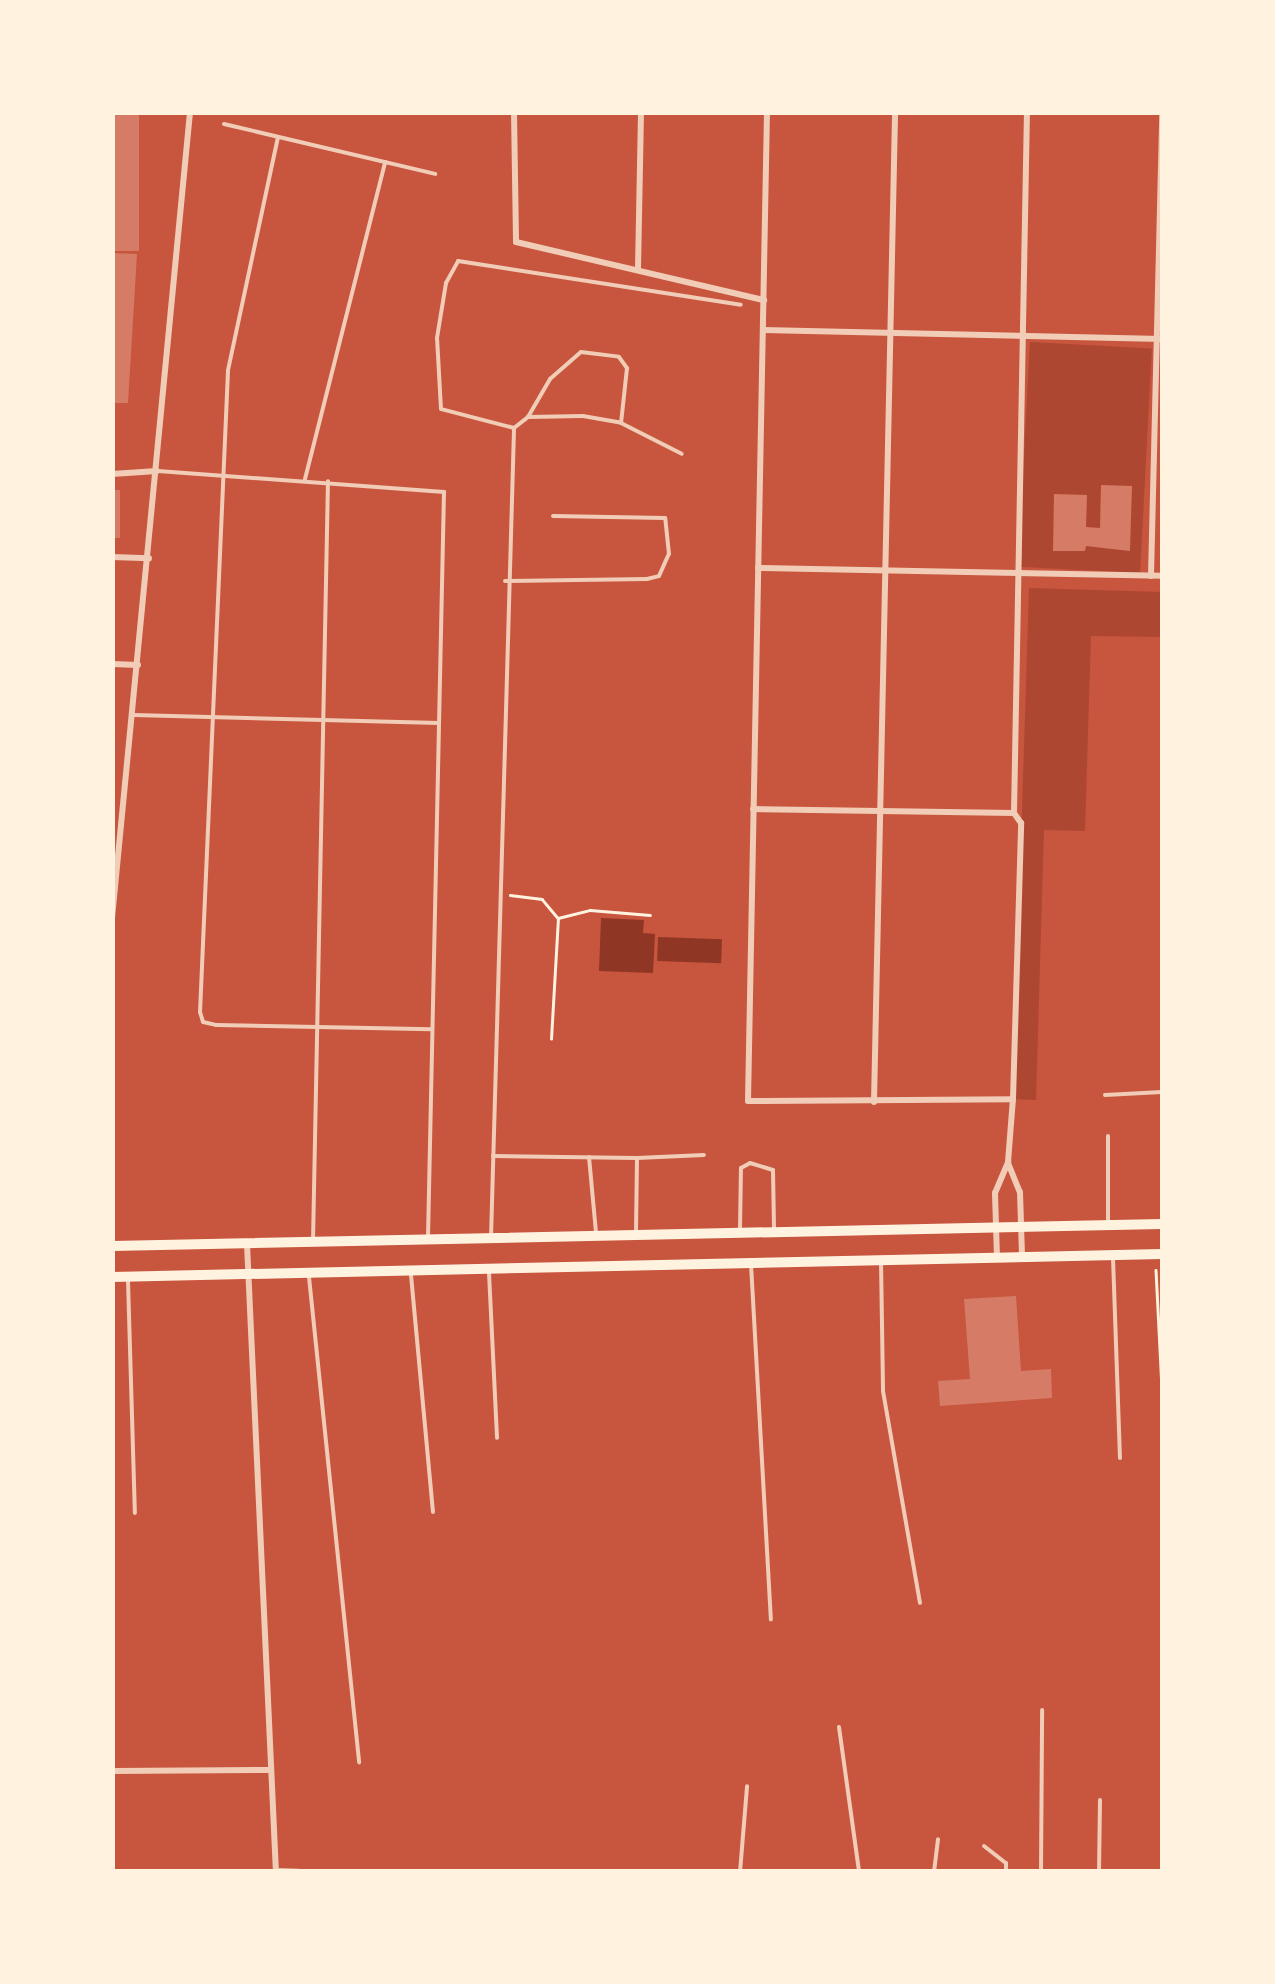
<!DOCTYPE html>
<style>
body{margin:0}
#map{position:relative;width:1275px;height:1984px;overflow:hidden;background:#c8553d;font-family:Georgia,serif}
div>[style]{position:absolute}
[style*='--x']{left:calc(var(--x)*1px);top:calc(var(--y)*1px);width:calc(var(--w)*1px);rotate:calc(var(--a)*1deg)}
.green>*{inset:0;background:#ae4732;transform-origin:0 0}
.water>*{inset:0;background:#8f3625;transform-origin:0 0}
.building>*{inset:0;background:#d67c66;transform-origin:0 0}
.path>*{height:2.5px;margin:-1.25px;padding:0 1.25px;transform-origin:1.25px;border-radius:1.25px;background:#fff3e0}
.service>*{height:4px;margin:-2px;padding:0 2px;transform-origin:2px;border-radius:2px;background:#f1ccb7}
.minor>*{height:6px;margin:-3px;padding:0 3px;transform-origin:3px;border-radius:3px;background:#f1ccb7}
.primary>*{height:10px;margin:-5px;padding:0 5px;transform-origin:5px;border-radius:5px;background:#fff3e0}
span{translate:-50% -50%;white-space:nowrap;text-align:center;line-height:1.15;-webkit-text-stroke:8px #fff3e0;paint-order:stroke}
.frame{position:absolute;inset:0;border:115px solid #fff3e0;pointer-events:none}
</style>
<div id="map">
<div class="green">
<div style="left:1030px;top:342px;width:122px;height:225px;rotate:3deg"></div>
<div style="clip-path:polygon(1029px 588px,1162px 592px,1162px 637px,1091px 636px,1085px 831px,1044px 830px,1036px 1100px,1013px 1099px)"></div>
</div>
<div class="water">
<div style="clip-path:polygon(601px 918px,644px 920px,643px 933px,655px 934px,653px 973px,599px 971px)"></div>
<div style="left:658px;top:937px;width:64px;height:24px;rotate:2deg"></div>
</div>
<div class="building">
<div style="left:112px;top:112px;width:27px;height:139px"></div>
<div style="clip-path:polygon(112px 253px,137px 254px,128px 403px,112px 403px)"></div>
<div style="clip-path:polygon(1101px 485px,1132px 486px,1130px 551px,1086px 546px,1085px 551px,1053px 551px,1054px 494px,1087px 495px,1086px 527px,1100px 528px)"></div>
<div style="left:112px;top:490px;width:8px;height:48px"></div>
<div style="clip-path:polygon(1016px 1296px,1021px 1371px,1051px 1369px,1052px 1398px,940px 1406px,938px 1381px,970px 1379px,964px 1299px)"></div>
</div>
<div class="path">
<div style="--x:510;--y:895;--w:32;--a:7"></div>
<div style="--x:542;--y:899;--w:25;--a:50"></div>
<div style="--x:558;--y:918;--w:33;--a:-14"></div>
<div style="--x:590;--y:910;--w:60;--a:4.8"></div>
<div style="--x:551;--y:1039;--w:120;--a:-86.7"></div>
<div style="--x:1156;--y:1270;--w:118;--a:87.1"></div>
</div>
<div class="service">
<div style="--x:224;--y:124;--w:217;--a:13.3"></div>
<div style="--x:278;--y:137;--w:239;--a:102.1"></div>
<div style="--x:228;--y:371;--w:642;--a:92.5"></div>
<div style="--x:200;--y:1012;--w:10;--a:73"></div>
<div style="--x:203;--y:1022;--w:13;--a:13"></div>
<div style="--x:216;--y:1025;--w:216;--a:1.1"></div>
<div style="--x:528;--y:417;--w:44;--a:-59.9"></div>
<div style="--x:550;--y:379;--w:41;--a:-41.1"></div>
<div style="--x:581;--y:352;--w:38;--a:7"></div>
<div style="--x:619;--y:357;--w:14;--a:54"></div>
<div style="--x:627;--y:368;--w:55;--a:96.2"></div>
<div style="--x:514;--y:428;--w:75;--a:-165.4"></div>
<div style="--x:441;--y:409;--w:71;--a:-93.2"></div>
<div style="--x:437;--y:338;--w:56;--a:-80.7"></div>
<div style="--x:446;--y:283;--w:25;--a:-61"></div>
<div style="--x:458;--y:261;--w:286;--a:8.8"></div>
<div style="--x:158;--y:471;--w:287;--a:4.2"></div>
<div style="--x:444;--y:492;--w:744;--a:91.23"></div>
<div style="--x:305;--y:479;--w:327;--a:-75.8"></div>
<div style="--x:505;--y:581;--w:142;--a:-0.8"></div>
<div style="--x:647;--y:579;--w:12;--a:-14"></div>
<div style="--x:659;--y:576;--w:24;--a:-66"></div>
<div style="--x:669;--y:554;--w:36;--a:-96"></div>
<div style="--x:665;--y:518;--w:112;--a:-179"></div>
<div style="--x:134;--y:715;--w:305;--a:1.5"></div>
<div style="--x:1105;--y:1095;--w:57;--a:-3"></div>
<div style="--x:493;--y:1156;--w:144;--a:0.8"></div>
<div style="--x:589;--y:1157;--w:75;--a:84.7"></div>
<div style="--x:1108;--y:1225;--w:89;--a:-90"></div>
<div style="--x:740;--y:1229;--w:61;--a:-89.1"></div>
<div style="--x:741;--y:1168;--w:10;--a:-29"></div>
<div style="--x:750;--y:1163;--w:24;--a:17"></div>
<div style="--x:773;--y:1170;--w:58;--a:89"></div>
<div style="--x:636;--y:1231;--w:73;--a:-89.2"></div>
<div style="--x:637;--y:1158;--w:67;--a:-2.6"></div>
<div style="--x:491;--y:1238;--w:810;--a:-88.37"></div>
<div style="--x:514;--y:428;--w:18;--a:-38"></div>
<div style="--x:528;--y:417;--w:55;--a:-1"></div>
<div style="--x:583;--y:416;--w:39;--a:10"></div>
<div style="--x:621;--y:423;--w:68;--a:26.9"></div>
<div style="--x:313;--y:1241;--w:760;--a:-88.87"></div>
<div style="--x:1113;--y:1258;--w:200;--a:88"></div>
<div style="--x:881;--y:1261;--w:130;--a:89.1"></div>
<div style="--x:883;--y:1391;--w:215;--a:80.1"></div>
<div style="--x:751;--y:1264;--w:356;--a:86.8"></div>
<div style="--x:489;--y:1273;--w:165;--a:87.2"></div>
<div style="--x:411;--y:1275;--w:238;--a:84.7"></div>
<div style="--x:309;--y:1277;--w:488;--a:84.1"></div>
<div style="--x:128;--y:1281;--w:232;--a:88.3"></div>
<div style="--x:839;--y:1727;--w:146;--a:82.1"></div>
<div style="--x:984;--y:1846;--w:28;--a:38"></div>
<div style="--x:1006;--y:1863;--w:9;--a:90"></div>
<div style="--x:740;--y:1872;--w:86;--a:-85.3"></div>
<div style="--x:934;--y:1872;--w:33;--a:-83"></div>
<div style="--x:1041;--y:1872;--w:162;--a:-89.6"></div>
<div style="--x:1099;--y:1872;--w:72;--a:-89.2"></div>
</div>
<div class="minor">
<div style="--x:514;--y:112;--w:130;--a:89.1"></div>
<div style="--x:516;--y:242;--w:255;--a:13.2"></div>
<div style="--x:767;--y:112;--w:989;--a:91.1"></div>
<div style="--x:748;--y:1101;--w:265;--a:-0.4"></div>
<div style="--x:638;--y:269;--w:157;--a:-88.9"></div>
<div style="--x:763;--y:330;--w:399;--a:1.3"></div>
<div style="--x:112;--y:474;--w:45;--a:-3.8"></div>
<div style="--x:112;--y:557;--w:37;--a:2"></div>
<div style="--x:758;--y:568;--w:404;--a:1.1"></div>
<div style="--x:1151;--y:576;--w:464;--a:-88.6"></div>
<div style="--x:112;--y:664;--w:26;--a:2"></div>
<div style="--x:753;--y:809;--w:261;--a:0.9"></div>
<div style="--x:112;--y:918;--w:810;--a:-84.47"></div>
<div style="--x:874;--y:1102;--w:990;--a:-88.78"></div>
<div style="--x:1008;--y:1163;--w:31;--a:68"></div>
<div style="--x:1020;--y:1192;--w:64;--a:88.2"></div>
<div style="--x:247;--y:1244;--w:629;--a:87.36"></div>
<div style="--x:997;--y:1257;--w:64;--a:-91.8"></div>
<div style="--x:995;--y:1193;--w:34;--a:-67"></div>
<div style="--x:1008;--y:1162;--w:63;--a:-85.5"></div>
<div style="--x:1013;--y:1099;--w:276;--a:-88.3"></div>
<div style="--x:1021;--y:823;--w:12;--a:-125"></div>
<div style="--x:1014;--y:813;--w:701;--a:-88.94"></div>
<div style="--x:112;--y:1771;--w:158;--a:-0.4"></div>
<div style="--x:276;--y:1871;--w:23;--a:2"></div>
</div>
<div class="primary">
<div style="--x:112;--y:1246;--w:1050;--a:-1.2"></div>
<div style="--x:112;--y:1277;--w:1050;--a:-1.25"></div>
</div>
<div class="frame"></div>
</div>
